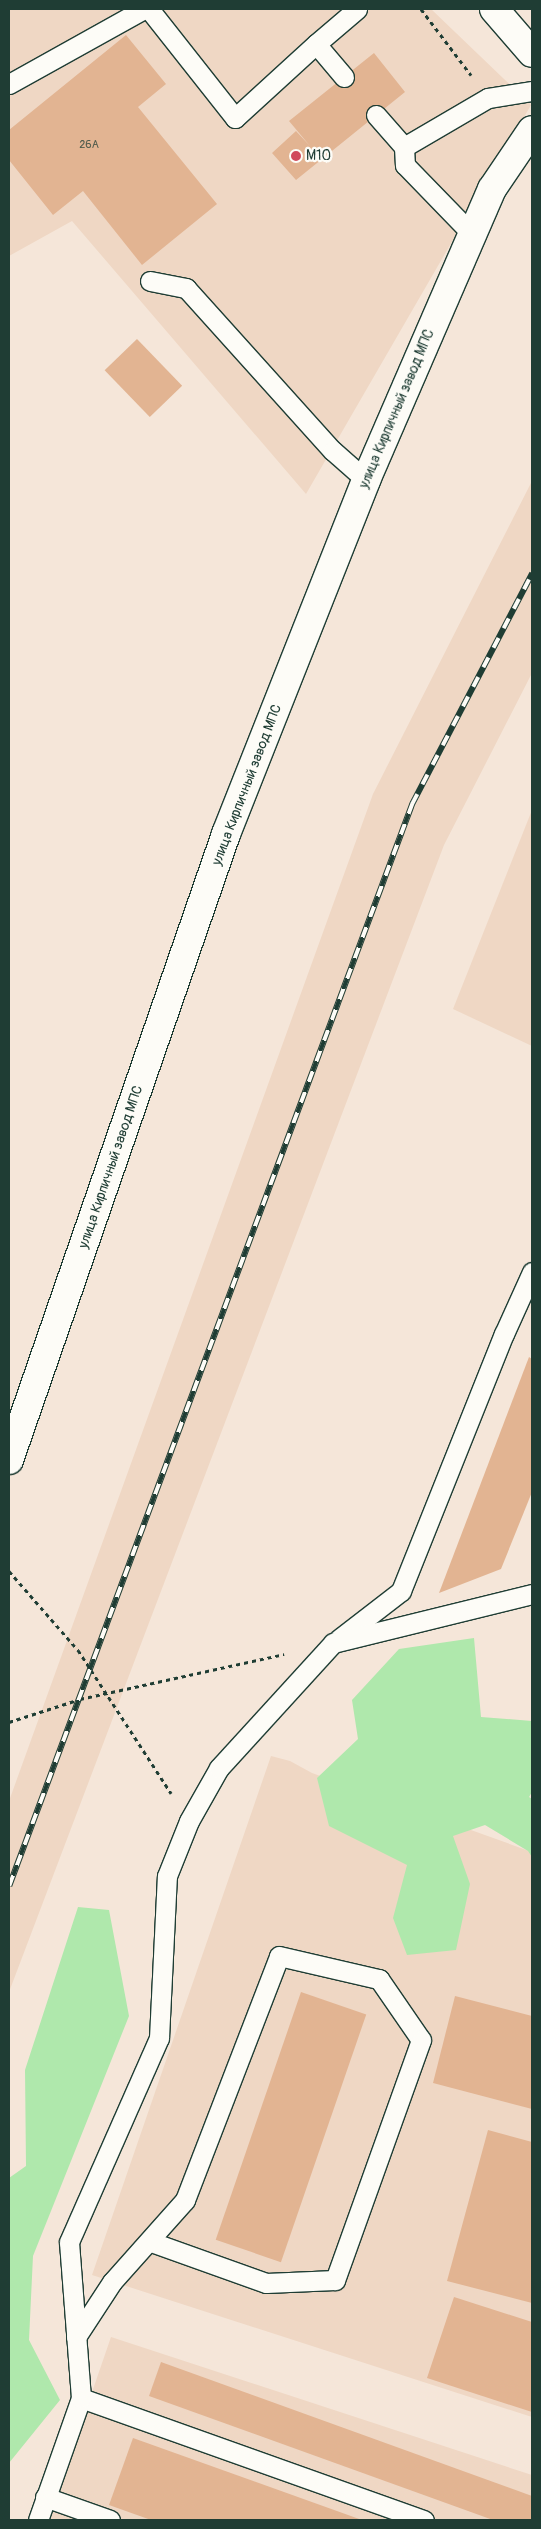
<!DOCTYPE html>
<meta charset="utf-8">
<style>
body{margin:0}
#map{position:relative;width:541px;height:2529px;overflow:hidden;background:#f5e6d9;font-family:Pangolin,sans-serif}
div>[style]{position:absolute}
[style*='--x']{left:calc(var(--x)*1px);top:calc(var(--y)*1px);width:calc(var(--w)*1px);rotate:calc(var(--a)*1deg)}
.built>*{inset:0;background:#efd7c4}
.green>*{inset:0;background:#afe8ac}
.building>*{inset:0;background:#e2b492;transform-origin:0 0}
.path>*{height:3px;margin-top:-1.5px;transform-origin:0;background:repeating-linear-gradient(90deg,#1f3d34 0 4px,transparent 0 8px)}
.roads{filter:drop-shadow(1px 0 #1f3d34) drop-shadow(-1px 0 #1f3d34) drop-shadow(0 1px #1f3d34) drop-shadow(0 -1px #1f3d34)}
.lane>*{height:19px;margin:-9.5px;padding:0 9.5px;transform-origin:9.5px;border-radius:9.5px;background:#fdfcf7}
.street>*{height:28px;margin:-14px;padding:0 14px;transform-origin:14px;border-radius:14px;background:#fdfcf7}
.primary>*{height:28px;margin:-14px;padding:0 14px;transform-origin:14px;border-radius:14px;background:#fdfcf7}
.rail>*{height:5.5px;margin-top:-2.75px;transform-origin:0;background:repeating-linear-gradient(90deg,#fdfcf7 0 11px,#1f3d34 0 22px);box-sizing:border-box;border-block:1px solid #1f3d34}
.dots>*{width:14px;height:14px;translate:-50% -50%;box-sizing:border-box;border:2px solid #fdfcf7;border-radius:50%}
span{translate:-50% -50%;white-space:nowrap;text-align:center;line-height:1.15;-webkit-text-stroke:4.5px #fdfcf7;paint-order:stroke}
.number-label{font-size:11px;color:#505b4c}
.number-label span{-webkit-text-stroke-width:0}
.poi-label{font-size:14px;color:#1f3d34}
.left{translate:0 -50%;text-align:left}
.street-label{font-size:14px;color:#1f3d34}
.frame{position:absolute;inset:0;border:10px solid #1f3d34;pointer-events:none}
</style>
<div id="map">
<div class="built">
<div style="clip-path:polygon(10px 9px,431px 9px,531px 105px,306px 494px,72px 221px,9px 256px)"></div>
<div style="clip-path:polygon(532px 481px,532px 673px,444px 845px,9px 1992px,9px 1801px,373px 794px)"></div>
<div style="clip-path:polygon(532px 810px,532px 1046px,453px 1009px)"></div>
<div style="clip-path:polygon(271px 1756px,290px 1761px,312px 1773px,532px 1852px,532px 2417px,92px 2275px)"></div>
<div style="clip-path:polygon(111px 2337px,532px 2475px,532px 2520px,48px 2520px)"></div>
</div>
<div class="green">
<div style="clip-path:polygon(474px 1638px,481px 1717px,532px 1721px,532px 1792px,529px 1797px,532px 1799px,532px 1857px,528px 1851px,485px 1825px,453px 1836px,470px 1884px,456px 1950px,407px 1955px,393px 1918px,407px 1865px,329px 1826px,317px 1778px,358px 1739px,352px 1700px,399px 1649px)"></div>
<div style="clip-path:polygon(78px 1907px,109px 1910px,129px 2016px,33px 2256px,29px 2340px,60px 2400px,9px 2463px,9px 2178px,26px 2166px,25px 2070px)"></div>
</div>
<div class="building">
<div style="clip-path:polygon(126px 35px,166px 84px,138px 107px,217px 204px,142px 265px,83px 191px,53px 215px,9px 160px,9px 130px)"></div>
<div style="clip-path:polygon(374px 53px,405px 92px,296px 180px,272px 153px,296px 131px,310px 146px,289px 121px)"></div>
<div style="left:137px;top:339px;width:65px;height:45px;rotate:46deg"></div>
<div style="clip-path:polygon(529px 1357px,532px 1359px,532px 1492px,501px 1569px,439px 1593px)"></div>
<div style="left:301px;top:1992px;width:69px;height:262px;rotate:19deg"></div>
<div style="clip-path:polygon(455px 1996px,532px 2016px,532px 2109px,433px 2083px)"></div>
<div style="clip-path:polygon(488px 2130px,532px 2142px,532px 2303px,447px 2281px)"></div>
<div style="clip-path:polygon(454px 2297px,532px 2322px,532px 2412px,427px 2378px)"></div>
<div style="clip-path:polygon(161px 2362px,532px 2496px,532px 2520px,493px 2520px,149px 2396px)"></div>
<div style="clip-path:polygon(133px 2438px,362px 2520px,151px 2520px,109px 2505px)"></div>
</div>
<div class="path">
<div style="--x:421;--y:9;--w:83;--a:52.9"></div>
<div style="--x:9;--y:1571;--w:105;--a:48.9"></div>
<div style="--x:78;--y:1650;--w:171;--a:57"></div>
<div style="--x:9;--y:1722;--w:75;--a:-17.9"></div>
<div style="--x:80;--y:1699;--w:209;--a:-12.4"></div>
</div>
<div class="roads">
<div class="lane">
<div style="--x:149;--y:9;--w:139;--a:51.7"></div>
<div style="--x:235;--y:118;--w:110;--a:-42.4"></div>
<div style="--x:344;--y:77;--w:43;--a:-130.3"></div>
<div style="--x:316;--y:44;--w:54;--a:-40.5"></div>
<div style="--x:9;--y:84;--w:154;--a:-29.1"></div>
<div style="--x:376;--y:115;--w:43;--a:48.8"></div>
<div style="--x:404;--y:147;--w:97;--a:-30.3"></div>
<div style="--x:488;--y:98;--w:45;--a:-9"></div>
<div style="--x:404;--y:147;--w:18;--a:87"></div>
<div style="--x:405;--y:165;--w:98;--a:45.8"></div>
<div style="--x:150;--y:281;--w:37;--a:11"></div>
<div style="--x:186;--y:288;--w:219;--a:48"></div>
<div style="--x:333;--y:451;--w:44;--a:41.3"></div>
<div style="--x:339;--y:1639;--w:78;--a:-37.7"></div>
<div style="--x:401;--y:1591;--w:277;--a:-68.2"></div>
<div style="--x:504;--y:1334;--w:68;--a:-65.7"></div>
<div style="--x:76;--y:2337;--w:66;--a:-56.8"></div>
<div style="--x:112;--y:2282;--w:110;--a:-48.3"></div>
<div style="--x:185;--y:2200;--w:261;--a:-68.9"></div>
<div style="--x:279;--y:1956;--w:103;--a:13"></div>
<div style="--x:379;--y:1979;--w:74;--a:55.5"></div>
<div style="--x:421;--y:2040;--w:255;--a:109.7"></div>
<div style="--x:335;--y:2280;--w:69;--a:177.5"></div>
<div style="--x:266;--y:2283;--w:124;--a:-160.3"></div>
<div style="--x:81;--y:2398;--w:364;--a:19.6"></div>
<div style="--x:45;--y:2497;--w:69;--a:19.5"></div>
<div style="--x:38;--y:2520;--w:129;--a:-70.6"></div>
<div style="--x:81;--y:2398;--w:156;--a:-94.4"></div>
<div style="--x:69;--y:2242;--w:223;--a:-66.2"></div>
<div style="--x:159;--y:2038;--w:162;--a:-87.2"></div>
<div style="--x:167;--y:1876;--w:59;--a:-68.2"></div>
<div style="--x:189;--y:1821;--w:61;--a:-60.5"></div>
<div style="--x:219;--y:1768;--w:169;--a:-47.6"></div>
<div style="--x:333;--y:1643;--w:205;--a:-13.8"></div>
</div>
<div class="street">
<div style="--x:9;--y:1460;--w:663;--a:-70.88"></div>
<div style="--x:226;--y:834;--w:381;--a:-68.4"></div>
<div style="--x:366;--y:480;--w:317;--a:-66.6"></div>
<div style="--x:492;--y:189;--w:71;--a:-55.9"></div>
</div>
<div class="primary">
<div style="--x:494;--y:9;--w:58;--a:49.2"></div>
</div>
</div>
<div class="rail">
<div style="--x:9;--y:1886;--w:1155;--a:-69.57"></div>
<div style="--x:412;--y:804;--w:260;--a:-62.5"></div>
</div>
<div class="dots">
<div style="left:296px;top:156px;background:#d1495b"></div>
</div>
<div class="number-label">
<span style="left:89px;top:145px">26А</span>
</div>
<div class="poi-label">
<span class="left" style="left:306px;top:156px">M10</span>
</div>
<div class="street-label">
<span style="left:397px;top:409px;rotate:-67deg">улица Кирпичный завод МПС</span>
<span style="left:247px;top:785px;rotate:-69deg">улица Кирпичный завод МПС</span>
<span style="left:111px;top:1167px;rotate:-71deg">улица Кирпичный завод МПС</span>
</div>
<div class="frame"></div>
</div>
